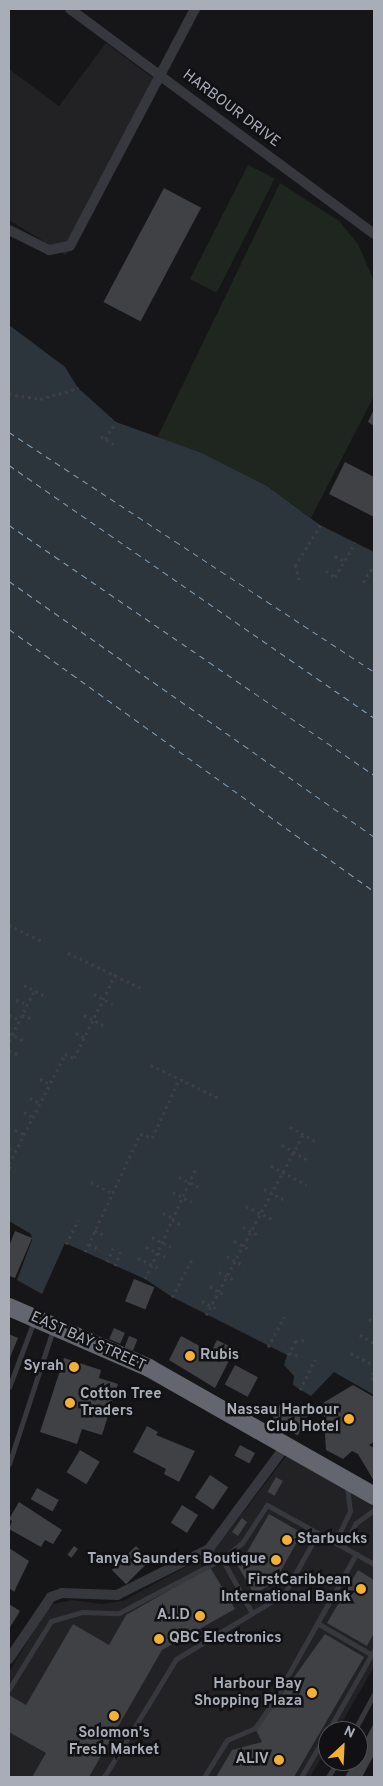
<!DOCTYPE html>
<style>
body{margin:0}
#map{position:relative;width:383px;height:1786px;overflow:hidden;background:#161618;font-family:Overpass,sans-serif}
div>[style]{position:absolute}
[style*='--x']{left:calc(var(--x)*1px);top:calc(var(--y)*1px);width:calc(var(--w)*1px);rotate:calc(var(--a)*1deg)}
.built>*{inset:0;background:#222225}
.green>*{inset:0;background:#1e261f;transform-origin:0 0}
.water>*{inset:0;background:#2c353c}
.ferry>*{height:1px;margin-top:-0.5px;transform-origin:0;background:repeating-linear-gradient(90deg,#7f9bb3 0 6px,transparent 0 11px)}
.building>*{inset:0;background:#404145;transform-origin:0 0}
.path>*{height:2.5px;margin-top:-1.25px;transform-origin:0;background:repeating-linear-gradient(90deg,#3d3f44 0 2.5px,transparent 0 6.5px)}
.lane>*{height:5px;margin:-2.5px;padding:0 2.5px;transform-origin:2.5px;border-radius:2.5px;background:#37383d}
.street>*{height:10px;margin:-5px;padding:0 5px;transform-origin:5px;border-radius:5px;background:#37383d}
.highway>*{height:18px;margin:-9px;padding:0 9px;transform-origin:9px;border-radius:9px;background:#63666e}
.dots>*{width:14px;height:14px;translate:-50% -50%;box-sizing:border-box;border:2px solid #111113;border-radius:50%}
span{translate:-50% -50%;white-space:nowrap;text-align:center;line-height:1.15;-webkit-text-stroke:5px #111113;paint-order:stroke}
.street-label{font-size:15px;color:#a8adb8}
.poi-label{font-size:15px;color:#a8adb8;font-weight:700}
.left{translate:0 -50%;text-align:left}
.right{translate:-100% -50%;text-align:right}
.frame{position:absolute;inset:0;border:10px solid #a8adb8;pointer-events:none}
.north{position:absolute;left:318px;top:1721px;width:50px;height:50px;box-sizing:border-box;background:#111113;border:1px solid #4d4f55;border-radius:50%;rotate:25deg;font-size:14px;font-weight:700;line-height:20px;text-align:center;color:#a8adb8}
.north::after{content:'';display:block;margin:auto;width:18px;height:22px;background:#f2b134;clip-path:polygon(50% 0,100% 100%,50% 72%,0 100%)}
</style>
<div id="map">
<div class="built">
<div style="clip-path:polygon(106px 43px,161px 84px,66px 255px,9px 220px,9px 69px,59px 106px)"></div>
<div style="clip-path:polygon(287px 1455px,374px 1505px,374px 1667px,337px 1731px,328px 1731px,328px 1746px,310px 1777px,9px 1777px,9px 1672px,45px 1613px,54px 1604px,72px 1600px,102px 1604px,123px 1601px,213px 1552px)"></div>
</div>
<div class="green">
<div style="left:248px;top:165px;width:30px;height:128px;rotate:27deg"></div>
<div style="clip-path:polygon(280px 183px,339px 221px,358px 244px,374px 281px,374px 396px,311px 518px,267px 486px,202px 453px,157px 438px)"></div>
</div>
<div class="water">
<div style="clip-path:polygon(9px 325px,65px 367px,78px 388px,116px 422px,202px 453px,267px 486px,320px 525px,374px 552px,374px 1395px,334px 1372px,311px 1396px,293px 1385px,294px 1376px,284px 1365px,287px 1355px,172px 1297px,145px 1279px,65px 1243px,42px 1294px,17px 1280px,32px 1240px,31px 1234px,9px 1221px)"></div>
</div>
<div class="ferry">
<div style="--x:9;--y:432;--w:437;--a:33.3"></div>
<div style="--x:9;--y:465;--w:444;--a:34.7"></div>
<div style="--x:9;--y:525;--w:442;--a:34.4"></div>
<div style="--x:9;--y:581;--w:446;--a:35"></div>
<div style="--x:9;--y:629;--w:449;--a:35.7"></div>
</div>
<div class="building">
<div style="left:164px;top:188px;width:42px;height:129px;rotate:28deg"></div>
<div style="clip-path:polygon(374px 409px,374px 426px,368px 422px)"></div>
<div style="clip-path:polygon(345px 462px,374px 477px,374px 517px,329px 494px)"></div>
<div style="clip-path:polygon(15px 1231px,32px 1238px,15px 1278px,9px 1276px,9px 1246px)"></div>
<div style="left:134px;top:1279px;width:22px;height:24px;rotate:22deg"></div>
<div style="left:114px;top:1328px;width:12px;height:12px;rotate:24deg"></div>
<div style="clip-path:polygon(9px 1334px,18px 1338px,9px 1360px)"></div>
<div style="left:129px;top:1336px;width:9px;height:12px;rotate:21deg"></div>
<div style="clip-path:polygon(181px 1336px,211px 1352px,217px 1340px,235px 1349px,215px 1388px,169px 1360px)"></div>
<div style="clip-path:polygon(64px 1358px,101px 1370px,99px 1378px,118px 1384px,102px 1435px,82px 1429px,77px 1444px,40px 1432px)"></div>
<div style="left:235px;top:1365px;width:26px;height:22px;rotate:28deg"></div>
<div style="clip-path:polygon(353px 1385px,374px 1397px,374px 1442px,369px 1445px,374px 1448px,374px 1481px,358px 1454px,352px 1451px,343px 1459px,326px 1450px,323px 1403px)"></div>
<div style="left:282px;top:1401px;width:30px;height:23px;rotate:28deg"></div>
<div style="clip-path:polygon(147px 1426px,158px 1432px,156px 1435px,195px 1451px,179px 1482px,164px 1474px,166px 1469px,133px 1452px)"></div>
<div style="left:240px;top:1445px;width:17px;height:12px;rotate:28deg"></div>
<div style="left:80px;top:1450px;width:23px;height:26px;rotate:31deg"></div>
<div style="left:210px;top:1475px;width:22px;height:27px;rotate:34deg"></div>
<div style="left:276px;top:1477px;width:8px;height:17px;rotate:30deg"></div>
<div style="left:37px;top:1488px;width:25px;height:13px;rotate:29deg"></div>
<div style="clip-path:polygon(19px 1502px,62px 1530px,53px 1544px,45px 1540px,41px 1547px,9px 1529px,12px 1521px,9px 1519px)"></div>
<div style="left:182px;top:1505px;width:19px;height:21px;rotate:32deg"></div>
<div style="clip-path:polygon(269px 1514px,302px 1533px,274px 1583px,254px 1594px,235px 1561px,246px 1554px)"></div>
<div style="clip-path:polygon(242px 1518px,247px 1522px,238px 1536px,232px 1532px)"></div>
<div style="left:74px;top:1546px;width:5px;height:11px;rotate:37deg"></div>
<div style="left:136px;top:1546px;width:20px;height:34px;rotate:45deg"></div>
<div style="clip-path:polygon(9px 1548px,29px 1561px,14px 1592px,9px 1588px)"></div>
<div style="clip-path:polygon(210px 1567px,235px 1609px,162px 1650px,89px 1777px,32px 1777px,46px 1753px,9px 1732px,9px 1695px,26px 1705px,73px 1624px,109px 1645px,126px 1615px)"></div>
<div style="clip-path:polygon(358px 1570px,374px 1580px,374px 1633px,367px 1646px,327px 1623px)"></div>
<div style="clip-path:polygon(9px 1604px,20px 1611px,9px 1629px)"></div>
<div style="clip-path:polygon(325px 1634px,364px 1657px,294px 1777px,216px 1777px,232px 1750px,262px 1742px,256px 1730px)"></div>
<div style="clip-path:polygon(374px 1723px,374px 1755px,362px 1777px,345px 1777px,354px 1761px,358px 1761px,358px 1753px)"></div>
</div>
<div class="path">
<div style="--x:9;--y:394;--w:31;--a:9"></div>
<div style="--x:40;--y:399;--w:40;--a:-16"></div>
<div style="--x:101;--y:436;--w:15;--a:32"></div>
<div style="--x:105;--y:439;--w:20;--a:-57"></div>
<div style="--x:335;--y:556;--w:10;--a:29"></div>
<div style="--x:326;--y:571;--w:11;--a:34"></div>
<div style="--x:335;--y:577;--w:40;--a:-60.3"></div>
<div style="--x:299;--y:580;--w:15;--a:-106"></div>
<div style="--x:295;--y:566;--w:48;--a:-58.6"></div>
<div style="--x:363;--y:582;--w:20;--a:-57"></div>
<div style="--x:9;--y:925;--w:39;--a:26"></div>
<div style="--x:68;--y:953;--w:83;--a:25.6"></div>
<div style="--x:24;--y:985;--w:24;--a:28"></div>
<div style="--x:94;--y:994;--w:21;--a:28"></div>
<div style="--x:16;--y:1000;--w:12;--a:20"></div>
<div style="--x:9;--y:1015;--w:11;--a:27"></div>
<div style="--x:22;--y:1015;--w:9;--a:21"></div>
<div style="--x:84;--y:1015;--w:24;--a:28"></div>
<div style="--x:9;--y:1033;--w:16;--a:27"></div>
<div style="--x:76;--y:1033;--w:9;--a:27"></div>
<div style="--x:9;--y:1041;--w:56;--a:-63.4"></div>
<div style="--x:9;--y:1051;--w:9;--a:21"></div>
<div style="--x:151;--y:1065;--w:78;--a:25.9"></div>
<div style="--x:40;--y:1079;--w:11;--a:27"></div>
<div style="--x:30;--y:1098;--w:11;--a:27"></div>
<div style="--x:24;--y:1112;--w:10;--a:29"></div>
<div style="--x:290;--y:1127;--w:31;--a:29"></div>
<div style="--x:15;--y:1130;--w:10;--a:24"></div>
<div style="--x:282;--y:1145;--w:30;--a:30"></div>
<div style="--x:9;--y:1148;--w:7;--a:27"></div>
<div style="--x:9;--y:1164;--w:123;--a:-63"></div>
<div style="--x:65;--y:1054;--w:10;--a:24"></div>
<div style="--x:74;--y:1058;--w:93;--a:-63.7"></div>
<div style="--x:271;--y:1166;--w:40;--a:28"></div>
<div style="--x:9;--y:1167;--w:7;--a:27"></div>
<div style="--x:179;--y:1177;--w:22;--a:27"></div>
<div style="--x:91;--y:1182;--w:24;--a:28"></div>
<div style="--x:264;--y:1189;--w:26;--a:28"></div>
<div style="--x:173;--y:1192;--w:21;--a:28"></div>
<div style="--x:246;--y:1206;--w:30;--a:27"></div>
<div style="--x:163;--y:1213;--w:11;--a:27"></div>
<div style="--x:172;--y:1220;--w:11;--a:27"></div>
<div style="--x:243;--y:1227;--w:19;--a:28"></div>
<div style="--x:95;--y:1230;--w:13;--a:29"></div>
<div style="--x:152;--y:1237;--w:21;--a:28"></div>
<div style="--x:234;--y:1241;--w:19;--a:28"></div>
<div style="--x:66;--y:1244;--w:27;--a:-63"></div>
<div style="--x:89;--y:1244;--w:13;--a:27"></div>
<div style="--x:146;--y:1247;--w:22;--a:27"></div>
<div style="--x:85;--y:1252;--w:130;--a:-65"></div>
<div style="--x:140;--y:1134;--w:13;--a:18"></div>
<div style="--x:152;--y:1138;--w:65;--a:-65.4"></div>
<div style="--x:227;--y:1256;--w:20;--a:30"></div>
<div style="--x:138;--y:1258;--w:25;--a:26"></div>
<div style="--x:107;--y:1262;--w:15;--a:-67"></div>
<div style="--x:115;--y:1266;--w:15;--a:-70"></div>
<div style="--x:219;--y:1272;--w:16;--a:27"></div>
<div style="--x:145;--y:1279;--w:120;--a:-65.4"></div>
<div style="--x:210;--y:1286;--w:19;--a:32"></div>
<div style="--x:172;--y:1297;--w:43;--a:-62.2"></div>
<div style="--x:202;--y:1301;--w:19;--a:28"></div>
<div style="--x:206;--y:1315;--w:205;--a:-61.8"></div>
<div style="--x:369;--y:1319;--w:6;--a:31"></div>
<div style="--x:360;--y:1335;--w:16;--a:30"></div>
<div style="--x:268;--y:1347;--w:34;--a:-62"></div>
<div style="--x:289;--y:1353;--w:13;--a:18"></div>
<div style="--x:351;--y:1353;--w:26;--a:28"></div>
<div style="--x:288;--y:1355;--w:16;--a:-63"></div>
<div style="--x:295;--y:1341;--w:13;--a:-4"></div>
<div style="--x:374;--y:1373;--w:6;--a:121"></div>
<div style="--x:371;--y:1378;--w:4;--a:34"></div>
<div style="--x:300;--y:1390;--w:34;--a:-64"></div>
</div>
<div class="lane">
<div style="--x:9;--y:1387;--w:71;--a:-69.3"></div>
<div style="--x:9;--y:1464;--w:142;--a:-71.9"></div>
<div style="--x:335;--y:1542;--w:34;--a:-64"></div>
<div style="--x:350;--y:1511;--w:25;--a:-97"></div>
<div style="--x:343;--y:1547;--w:27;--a:-62"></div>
<div style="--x:356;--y:1523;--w:22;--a:-36"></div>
<div style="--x:222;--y:1559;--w:62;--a:60.9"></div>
<div style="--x:317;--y:1623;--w:64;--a:30.2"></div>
<div style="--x:9;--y:1689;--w:80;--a:-58.3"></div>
<div style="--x:51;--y:1621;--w:32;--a:-16"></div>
<div style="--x:82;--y:1612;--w:37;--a:2"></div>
<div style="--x:119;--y:1613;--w:116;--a:-27.7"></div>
<div style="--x:222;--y:1559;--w:26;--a:-39"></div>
<div style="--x:242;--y:1543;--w:45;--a:-56.7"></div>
<div style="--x:267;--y:1505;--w:122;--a:28.9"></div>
<div style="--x:328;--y:1731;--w:93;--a:-60.4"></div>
<div style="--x:354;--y:1731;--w:42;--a:-61.6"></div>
<div style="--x:104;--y:1777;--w:138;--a:-58.6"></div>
<div style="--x:176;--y:1659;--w:126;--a:-31"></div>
<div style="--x:284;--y:1594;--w:70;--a:-60.9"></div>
<div style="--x:204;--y:1777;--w:44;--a:-58.1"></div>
<div style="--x:227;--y:1740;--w:30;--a:-23"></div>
<div style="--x:255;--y:1728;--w:32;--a:-55"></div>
<div style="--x:273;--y:1702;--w:170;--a:-60.7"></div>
<div style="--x:301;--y:1777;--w:53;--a:-59.6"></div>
<div style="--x:328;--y:1777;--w:19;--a:-58"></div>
</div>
<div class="street">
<div style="--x:70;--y:9;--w:378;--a:36.5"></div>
<div style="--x:9;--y:230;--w:45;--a:26.6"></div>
<div style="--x:49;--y:250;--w:21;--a:-11"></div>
<div style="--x:70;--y:246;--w:268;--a:-62.2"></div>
<div style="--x:9;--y:1659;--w:75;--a:-55.9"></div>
<div style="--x:51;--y:1597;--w:12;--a:-20"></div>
<div style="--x:62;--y:1593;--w:55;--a:2.1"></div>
<div style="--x:117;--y:1595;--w:103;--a:-26.6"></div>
<div style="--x:209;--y:1549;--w:131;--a:-53.4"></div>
</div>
<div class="highway">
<div style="--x:9;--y:1307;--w:153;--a:23.5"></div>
<div style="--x:149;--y:1368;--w:259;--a:29.6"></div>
</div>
<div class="dots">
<div style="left:190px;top:1356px;background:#f2b134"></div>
<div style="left:74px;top:1367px;background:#f2b134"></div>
<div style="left:70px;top:1403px;background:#f2b134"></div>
<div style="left:349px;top:1419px;background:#f2b134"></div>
<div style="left:287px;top:1540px;background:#f2b134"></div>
<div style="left:276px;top:1560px;background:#f2b134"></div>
<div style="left:361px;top:1589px;background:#f2b134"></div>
<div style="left:200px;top:1616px;background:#f2b134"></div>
<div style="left:159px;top:1639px;background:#f2b134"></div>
<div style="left:312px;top:1693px;background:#f2b134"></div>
<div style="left:114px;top:1716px;background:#f2b134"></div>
<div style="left:279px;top:1760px;background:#f2b134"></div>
</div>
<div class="street-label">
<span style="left:231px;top:109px;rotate:37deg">HARBOUR DRIVE</span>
<span style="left:88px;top:1342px;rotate:24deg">EAST BAY STREET</span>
</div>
<div class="poi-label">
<span class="left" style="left:200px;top:1356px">Rubis</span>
<span class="right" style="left:64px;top:1367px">Syrah</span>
<span class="left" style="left:80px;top:1403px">Cotton Tree<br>Traders</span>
<span class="right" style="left:339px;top:1419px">Nassau Harbour<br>Club Hotel</span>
<span class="left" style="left:297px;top:1540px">Starbucks</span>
<span class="right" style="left:266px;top:1560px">Tanya Saunders Boutique</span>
<span class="right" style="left:351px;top:1589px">FirstCaribbean<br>International Bank</span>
<span class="right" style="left:190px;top:1616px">A.I.D</span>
<span class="left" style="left:169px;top:1639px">QBC Electronics</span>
<span class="right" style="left:302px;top:1693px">Harbour Bay<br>Shopping Plaza</span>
<span style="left:114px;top:1742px">Solomon's<br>Fresh Market</span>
<span class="right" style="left:269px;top:1760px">ALIV</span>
</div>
<div class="frame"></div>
<div class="north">N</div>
</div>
